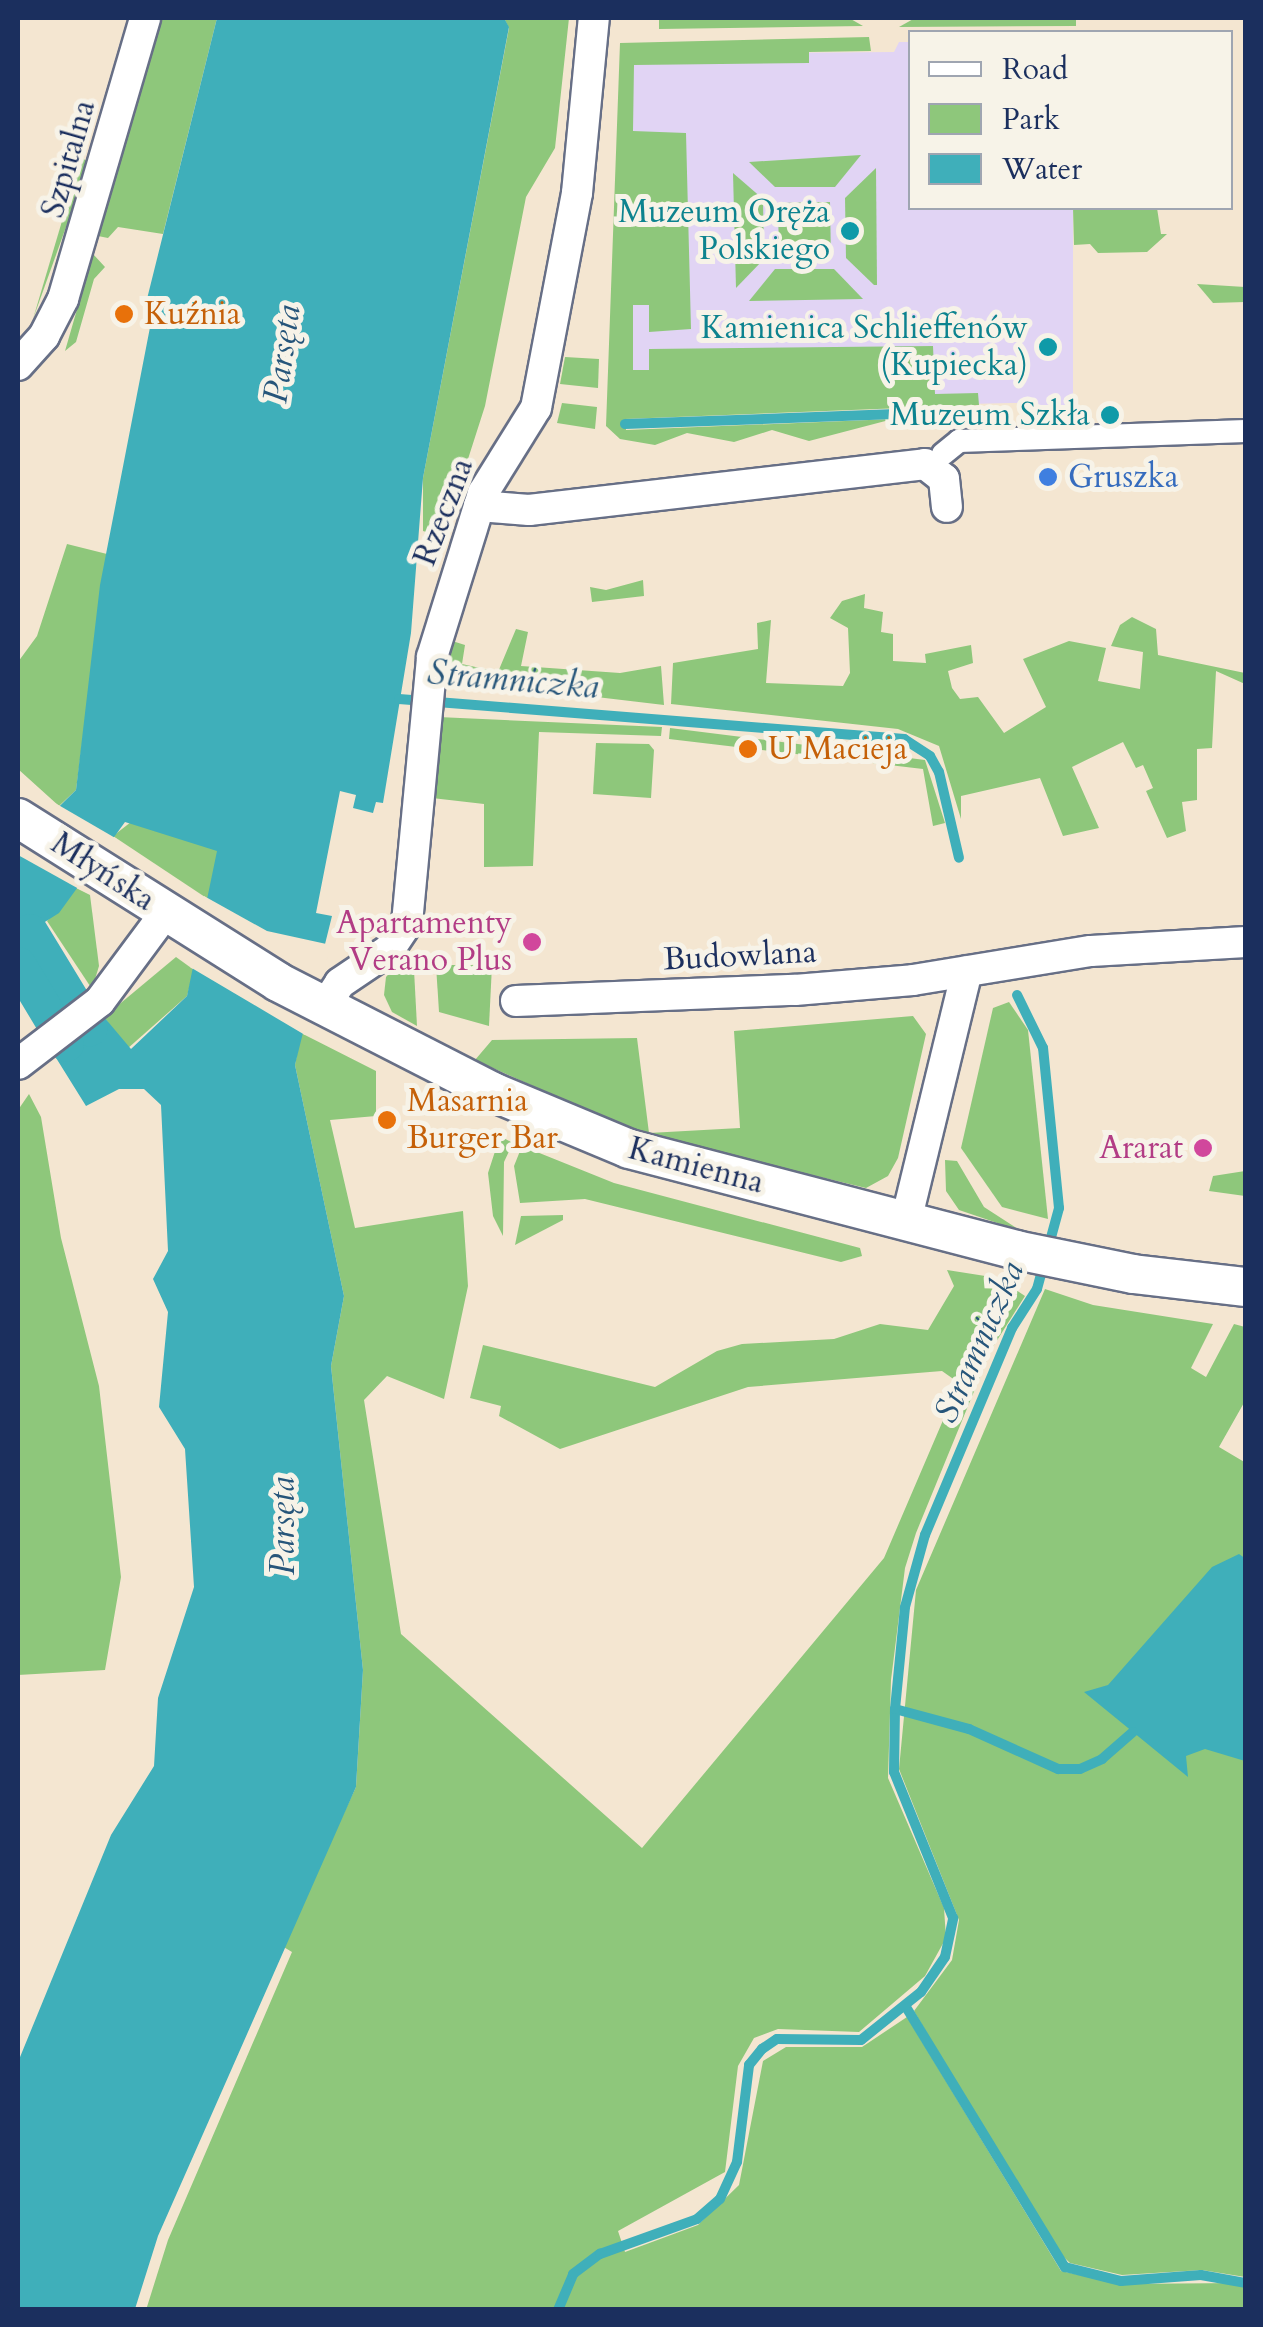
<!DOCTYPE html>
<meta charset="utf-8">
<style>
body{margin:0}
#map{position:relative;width:1263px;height:2327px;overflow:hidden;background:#f4e6d1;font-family:Cardo,serif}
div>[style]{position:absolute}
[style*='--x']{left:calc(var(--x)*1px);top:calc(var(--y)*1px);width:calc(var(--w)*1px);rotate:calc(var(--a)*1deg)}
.built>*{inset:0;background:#e1d4f4}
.green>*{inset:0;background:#8ec77b;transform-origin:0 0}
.water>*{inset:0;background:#3fafba}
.pier>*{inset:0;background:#f4e6d1}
.stream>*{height:10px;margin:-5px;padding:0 5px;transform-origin:5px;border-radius:5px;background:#3fafba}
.canal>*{height:35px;margin:-17.5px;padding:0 17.5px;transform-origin:17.5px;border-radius:17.5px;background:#3fafba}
.roads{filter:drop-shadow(2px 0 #676f86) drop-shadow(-2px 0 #676f86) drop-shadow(0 2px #676f86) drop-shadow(0 -2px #676f86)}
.pedestrian>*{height:22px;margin:-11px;padding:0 11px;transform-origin:11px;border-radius:11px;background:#fff}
.minor>*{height:30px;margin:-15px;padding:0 15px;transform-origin:15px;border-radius:15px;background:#fff}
.tertiary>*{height:38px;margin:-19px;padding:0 19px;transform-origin:19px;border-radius:19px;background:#fff}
.dots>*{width:28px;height:28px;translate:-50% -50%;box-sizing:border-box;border:5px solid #f7f3e8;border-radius:50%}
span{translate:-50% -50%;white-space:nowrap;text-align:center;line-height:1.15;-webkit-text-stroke:10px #f7f3e8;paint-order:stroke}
.street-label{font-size:32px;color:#1b2f5e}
.culture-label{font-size:32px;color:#0d838f}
.right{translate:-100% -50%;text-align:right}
.food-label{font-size:32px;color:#c56008}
.left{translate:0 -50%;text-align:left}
.shop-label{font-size:32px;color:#366cbe}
.hotel-label{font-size:32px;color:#b23c85}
.water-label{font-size:35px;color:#26557a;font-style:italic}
.frame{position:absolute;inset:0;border:20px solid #1b2f5e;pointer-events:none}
.legend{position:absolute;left:908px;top:30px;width:325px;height:180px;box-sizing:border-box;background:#f7f3e8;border:2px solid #9fa5b1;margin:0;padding:12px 18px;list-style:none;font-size:30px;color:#1b2f5e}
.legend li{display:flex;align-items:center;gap:20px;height:50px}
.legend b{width:50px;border:2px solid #9fa5b1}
</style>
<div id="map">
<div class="built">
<div style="clip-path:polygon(899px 42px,910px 42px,910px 208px,1073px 208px,1073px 416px,1025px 419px,1024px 403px,1011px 403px,628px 412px,624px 54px,894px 52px)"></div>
</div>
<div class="green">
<div style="clip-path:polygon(162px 18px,217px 18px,163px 234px,118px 227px,108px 238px,98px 236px)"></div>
<div style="clip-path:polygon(504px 18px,569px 18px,555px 148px,526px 197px,485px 406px,443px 537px,423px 531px,423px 478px,509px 28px)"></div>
<div style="clip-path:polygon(849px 18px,863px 26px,659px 29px,659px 20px)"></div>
<div style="clip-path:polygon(915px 18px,1076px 18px,1076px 26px,899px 27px)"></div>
<div style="clip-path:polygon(869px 37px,871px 51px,809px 52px,809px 63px,634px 65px,633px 131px,686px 133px,691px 329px,649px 332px,649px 305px,633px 305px,633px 370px,649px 370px,649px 349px,933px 346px,935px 394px,978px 393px,979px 405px,625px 419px,626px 430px,893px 419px,809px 441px,772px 430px,734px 442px,687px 433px,655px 445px,620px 439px,606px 426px,620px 43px)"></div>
<div style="clip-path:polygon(861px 155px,835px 187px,775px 187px,749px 162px)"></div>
<div style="clip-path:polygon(81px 157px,89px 163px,33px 319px)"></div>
<div style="clip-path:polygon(876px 168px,877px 285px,874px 285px,846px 258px,845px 198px)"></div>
<div style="clip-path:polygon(733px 173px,763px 199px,764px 259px,736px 288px)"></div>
<div style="left:830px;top:202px;width:52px;height:52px;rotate:89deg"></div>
<div style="clip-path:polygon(1073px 208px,1157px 208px,1161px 234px,1167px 234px,1147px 252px,1098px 253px,1090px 244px,1074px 245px)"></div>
<div style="clip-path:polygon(93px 254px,105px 267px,94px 279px,76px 342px,65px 351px)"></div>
<div style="clip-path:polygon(775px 269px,834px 269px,863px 299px,749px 301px)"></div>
<div style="clip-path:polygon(1197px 284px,1245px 287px,1245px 302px,1213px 303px)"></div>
<div style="clip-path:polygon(565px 357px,599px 359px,598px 388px,560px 384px)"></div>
<div style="clip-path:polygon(562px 403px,597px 407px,595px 429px,557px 423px)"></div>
<div style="clip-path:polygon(67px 544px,107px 554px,76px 790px,59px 806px,18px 769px,18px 662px,37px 636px)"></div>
<div style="clip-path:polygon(643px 580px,644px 596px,592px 602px,590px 587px,606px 590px)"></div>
<div style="clip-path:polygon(865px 594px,864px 608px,883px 612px,881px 632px,893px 634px,893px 661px,926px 663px,925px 654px,971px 645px,973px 663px,948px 671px,952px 688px,960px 699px,978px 697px,1004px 733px,1046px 707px,1023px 659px,1069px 641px,1106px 648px,1098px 681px,1140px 689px,1143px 652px,1111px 646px,1120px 625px,1132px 617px,1156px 629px,1158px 655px,1245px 673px,1245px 684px,1216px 671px,1212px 748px,1197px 749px,1197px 800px,1182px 802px,1186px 831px,1167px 838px,1146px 791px,1153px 788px,1143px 765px,1136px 768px,1123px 742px,1072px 767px,1099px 828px,1063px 836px,1040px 778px,961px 796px,961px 819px,939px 746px,898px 729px,671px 704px,673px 663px,758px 649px,757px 623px,771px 620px,766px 683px,843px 686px,850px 673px,848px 628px,830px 618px,842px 601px)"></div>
<div style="clip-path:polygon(516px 629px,528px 632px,521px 666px,620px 673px,661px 666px,664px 705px,444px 679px,449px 640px,465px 645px,462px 664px,498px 672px)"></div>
<div style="clip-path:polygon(438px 717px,662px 727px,661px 736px,539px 732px,533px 866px,484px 867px,484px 804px,432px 798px)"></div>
<div style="clip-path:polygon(670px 728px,925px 760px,945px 823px,933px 826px,923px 769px,669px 739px)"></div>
<div style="clip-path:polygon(596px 743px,649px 744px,654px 750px,651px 798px,593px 794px)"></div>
<div style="clip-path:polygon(131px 822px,218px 850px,208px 899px,113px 836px)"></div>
<div style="clip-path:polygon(76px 888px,90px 895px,99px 966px,92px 989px,47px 921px)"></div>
<div style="clip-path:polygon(176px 957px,194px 970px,187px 996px,127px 1049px,104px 1017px)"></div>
<div style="clip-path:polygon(403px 958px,414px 970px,417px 1026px,392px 1012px,384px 995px,386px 977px)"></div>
<div style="clip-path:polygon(436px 965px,492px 965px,489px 1026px,439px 1012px)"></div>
<div style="clip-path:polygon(1009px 1002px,1028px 1030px,1048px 1219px,1002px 1207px,961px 1148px,993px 1008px)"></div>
<div style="clip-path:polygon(913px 1016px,926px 1034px,898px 1158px,888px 1176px,866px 1188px,637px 1133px,475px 1060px,492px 1040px,637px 1038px,649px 1133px,740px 1128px,734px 1031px)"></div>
<div style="clip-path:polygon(301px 1033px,376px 1071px,376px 1116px,330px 1120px,355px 1228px,463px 1211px,468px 1286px,444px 1399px,387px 1376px,364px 1400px,401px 1634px,642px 1848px,884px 1558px,959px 1383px,942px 1371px,748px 1387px,560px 1449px,499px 1416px,501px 1406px,470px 1398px,483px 1345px,655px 1387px,717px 1351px,742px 1344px,834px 1339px,880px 1324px,928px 1330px,954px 1286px,947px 1270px,998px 1278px,1025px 1296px,991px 1350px,916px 1533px,905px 1568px,891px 1680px,888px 1778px,944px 1908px,946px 1938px,925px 1976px,859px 2032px,778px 2029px,754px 2038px,738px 2066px,725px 2172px,618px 2231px,625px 2252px,698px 2225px,739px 2185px,763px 2061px,786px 2047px,862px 2047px,907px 2017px,1061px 2271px,1121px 2284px,1238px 2283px,1245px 2287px,1245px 2309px,146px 2310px,168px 2240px,292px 1952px,282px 1946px,356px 1787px,363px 1670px,331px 1366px,344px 1296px,295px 1065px)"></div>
<div style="clip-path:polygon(29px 1094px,41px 1117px,61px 1238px,99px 1386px,121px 1577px,105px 1670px,18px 1675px,18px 1110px)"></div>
<div style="clip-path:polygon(500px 1136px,513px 1143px,504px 1162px,503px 1236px,493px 1216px,488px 1173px)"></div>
<div style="clip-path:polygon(522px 1146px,614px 1183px,860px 1248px,862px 1256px,841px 1262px,585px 1199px,520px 1203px,514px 1166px)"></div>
<div style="clip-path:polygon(945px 1160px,957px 1161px,984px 1207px,1021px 1231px,959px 1210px,946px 1191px)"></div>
<div style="clip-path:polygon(1245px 1171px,1245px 1196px,1209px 1191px,1213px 1176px)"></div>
<div style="clip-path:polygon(563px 1215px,563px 1220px,515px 1245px,521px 1216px)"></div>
<div style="clip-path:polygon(1045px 1289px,1093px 1305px,1213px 1324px,1191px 1368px,1206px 1377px,1234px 1324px,1245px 1327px,1245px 1401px,1219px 1447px,1246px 1463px,1245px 2277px,1202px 2270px,1122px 2275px,1070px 2263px,1052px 2246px,914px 2011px,952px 1960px,959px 1920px,899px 1769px,916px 1590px)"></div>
</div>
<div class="water">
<div style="clip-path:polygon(217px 18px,504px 18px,509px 27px,423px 478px,411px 633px,383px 803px,376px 802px,373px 813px,353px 808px,356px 795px,340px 791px,316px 913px,332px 916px,295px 1065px,344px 1296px,331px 1366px,363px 1670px,356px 1787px,158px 2236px,135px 2309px,18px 2309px,18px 2062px,111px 1835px,154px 1766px,158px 1698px,194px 1587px,185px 1449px,159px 1407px,168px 1312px,153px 1279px,168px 1251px,161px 1105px,144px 1089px,119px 1089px,86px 1106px,53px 1053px,104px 1017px,131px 1049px,187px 996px,217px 851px,125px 822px,59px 913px,18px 939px,18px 847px,76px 790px,100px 585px,152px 317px,143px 315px)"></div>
<div style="clip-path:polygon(1239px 1554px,1246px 1559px,1245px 1761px,1205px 1749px,1186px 1756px,1188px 1777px,1084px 1692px,1108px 1685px,1212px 1567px)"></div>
</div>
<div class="pier">
<div style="clip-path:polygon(55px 803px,117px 839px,79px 889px,18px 855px,18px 840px)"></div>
<div style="clip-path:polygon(204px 896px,267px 931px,331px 945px,305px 1035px,190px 967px)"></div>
</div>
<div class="stream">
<div style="--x:625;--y:424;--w:271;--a:-2.1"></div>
<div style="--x:399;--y:699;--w:507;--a:4.53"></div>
<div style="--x:904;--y:739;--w:31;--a:33"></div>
<div style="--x:930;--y:756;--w:18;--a:61"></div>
<div style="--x:939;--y:772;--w:88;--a:76.9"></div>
<div style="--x:895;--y:1709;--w:77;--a:15.1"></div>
<div style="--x:969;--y:1729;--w:98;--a:24.2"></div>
<div style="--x:1058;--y:1769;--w:22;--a:0"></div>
<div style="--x:1080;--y:1769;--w:24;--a:-24"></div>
<div style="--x:1102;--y:1759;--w:41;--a:-41.1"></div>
<div style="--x:906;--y:2007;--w:305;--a:58.6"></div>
<div style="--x:1065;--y:2267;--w:58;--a:14"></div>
<div style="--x:1121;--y:2281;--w:80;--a:-4.3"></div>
<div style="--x:1201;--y:2275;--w:46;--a:10.1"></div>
<div style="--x:558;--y:2310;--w:39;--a:-67"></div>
<div style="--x:573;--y:2274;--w:34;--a:-37"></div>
<div style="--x:600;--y:2254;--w:103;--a:-19.8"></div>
<div style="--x:697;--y:2219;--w:30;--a:-41"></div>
<div style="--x:720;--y:2199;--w:41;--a:-65.3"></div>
<div style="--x:737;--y:2162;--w:98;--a:-82.9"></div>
<div style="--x:749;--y:2065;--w:21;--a:-51"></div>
<div style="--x:762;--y:2049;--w:18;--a:-34"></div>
<div style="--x:777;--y:2039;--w:84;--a:0.7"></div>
<div style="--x:861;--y:2040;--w:77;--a:-38.7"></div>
<div style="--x:921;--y:1992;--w:42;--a:-55.6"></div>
<div style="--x:945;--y:1957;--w:40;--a:-78"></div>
<div style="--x:953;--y:1918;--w:157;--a:-112"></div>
<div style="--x:894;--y:1772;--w:63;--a:-89.1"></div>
<div style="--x:895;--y:1709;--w:102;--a:-84.4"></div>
<div style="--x:905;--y:1607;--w:75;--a:-74.5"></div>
<div style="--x:925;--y:1535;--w:225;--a:-67.2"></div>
<div style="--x:1012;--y:1328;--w:46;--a:-57.3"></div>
<div style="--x:1037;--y:1289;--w:84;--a:-74.8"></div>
<div style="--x:1059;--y:1208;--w:161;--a:-95.7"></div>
<div style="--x:1043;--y:1048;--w:59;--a:-116.1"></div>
</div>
<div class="canal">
<div style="--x:30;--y:931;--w:114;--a:58.7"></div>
<div style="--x:18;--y:964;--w:93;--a:59"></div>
</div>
<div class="roads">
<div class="pedestrian">
<div style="--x:943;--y:454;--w:21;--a:-39"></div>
<div style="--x:959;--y:441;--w:287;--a:-2"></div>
</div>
<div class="minor">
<div style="--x:18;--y:365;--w:39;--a:-48"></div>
<div style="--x:44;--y:336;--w:42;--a:-62.8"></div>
<div style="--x:63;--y:299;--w:293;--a:-73.7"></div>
<div style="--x:479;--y:506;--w:50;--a:4.6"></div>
<div style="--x:529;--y:510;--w:399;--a:-6.6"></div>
<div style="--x:925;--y:464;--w:24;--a:38"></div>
<div style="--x:944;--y:479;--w:28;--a:84"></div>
<div style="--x:516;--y:1001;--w:279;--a:-2.3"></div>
<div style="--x:795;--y:990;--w:118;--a:-4.8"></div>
<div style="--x:913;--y:980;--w:180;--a:-9.3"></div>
<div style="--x:1091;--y:951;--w:155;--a:-3.3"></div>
<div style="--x:325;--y:1006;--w:27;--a:-57"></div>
<div style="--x:340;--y:983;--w:59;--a:-34"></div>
<div style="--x:389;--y:950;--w:32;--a:-56"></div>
<div style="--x:407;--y:923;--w:267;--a:-84.6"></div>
<div style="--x:432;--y:657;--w:172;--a:-72.7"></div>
<div style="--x:483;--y:493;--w:100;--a:-58.1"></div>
<div style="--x:536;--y:408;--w:219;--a:-79.2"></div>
<div style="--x:577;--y:193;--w:176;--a:-84.5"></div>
<div style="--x:18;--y:1064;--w:103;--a:-37.5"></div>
<div style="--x:100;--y:1001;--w:111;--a:-53.4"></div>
<div style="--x:906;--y:1221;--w:257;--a:-76.3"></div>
</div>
<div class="tertiary">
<div style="--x:18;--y:818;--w:307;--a:32.2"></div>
<div style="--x:278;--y:982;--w:242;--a:27.1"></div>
<div style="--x:493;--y:1092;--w:147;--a:22.7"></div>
<div style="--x:629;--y:1149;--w:400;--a:14.6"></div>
<div style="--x:1016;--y:1250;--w:119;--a:11.6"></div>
<div style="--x:1133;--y:1274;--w:114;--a:6.6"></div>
</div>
</div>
<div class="dots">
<div style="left:850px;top:231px;background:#0f9aa8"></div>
<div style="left:124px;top:314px;background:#e8710a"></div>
<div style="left:1048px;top:347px;background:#0f9aa8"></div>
<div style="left:1110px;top:415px;background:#0f9aa8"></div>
<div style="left:1048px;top:477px;background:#3f7fe0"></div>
<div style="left:748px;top:749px;background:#e8710a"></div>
<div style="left:532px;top:942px;background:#d1479c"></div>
<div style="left:387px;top:1120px;background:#e8710a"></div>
<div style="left:1203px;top:1148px;background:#d1479c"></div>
</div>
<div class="street-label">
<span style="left:69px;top:159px;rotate:-74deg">Szpitalna</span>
<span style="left:444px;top:512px;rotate:-69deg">Rzeczna</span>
<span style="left:103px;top:872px;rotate:33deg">Młyńska</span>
<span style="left:740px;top:956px;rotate:-3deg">Budowlana</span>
<span style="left:696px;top:1166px;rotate:15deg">Kamienna</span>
</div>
<div class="culture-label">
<span class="right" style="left:830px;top:231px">Muzeum Oręża<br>Polskiego</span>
<span class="right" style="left:1028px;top:347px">Kamienica Schlieffenów<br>(Kupiecka)</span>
<span class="right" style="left:1090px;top:415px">Muzeum Szkła</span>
</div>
<div class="food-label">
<span class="left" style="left:144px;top:314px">Kuźnia</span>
<span class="left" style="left:768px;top:749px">U Macieja</span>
<span class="left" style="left:407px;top:1120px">Masarnia<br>Burger Bar</span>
</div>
<div class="shop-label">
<span class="left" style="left:1068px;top:477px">Gruszka</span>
</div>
<div class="hotel-label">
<span class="right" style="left:512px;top:942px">Apartamenty<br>Verano Plus</span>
<span class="right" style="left:1183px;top:1148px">Ararat</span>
</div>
<div class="water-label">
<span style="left:282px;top:354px;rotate:-82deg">Parsęta</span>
<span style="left:513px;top:680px;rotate:5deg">Stramniczka</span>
<span style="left:979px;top:1342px;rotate:-66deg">Stramniczka</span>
<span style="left:283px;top:1526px;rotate:-90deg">Parsęta</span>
</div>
<div class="frame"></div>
<ul class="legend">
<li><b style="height:12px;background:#fff"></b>Road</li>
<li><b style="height:28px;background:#8ec77b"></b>Park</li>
<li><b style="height:28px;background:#3fafba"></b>Water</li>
</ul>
</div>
